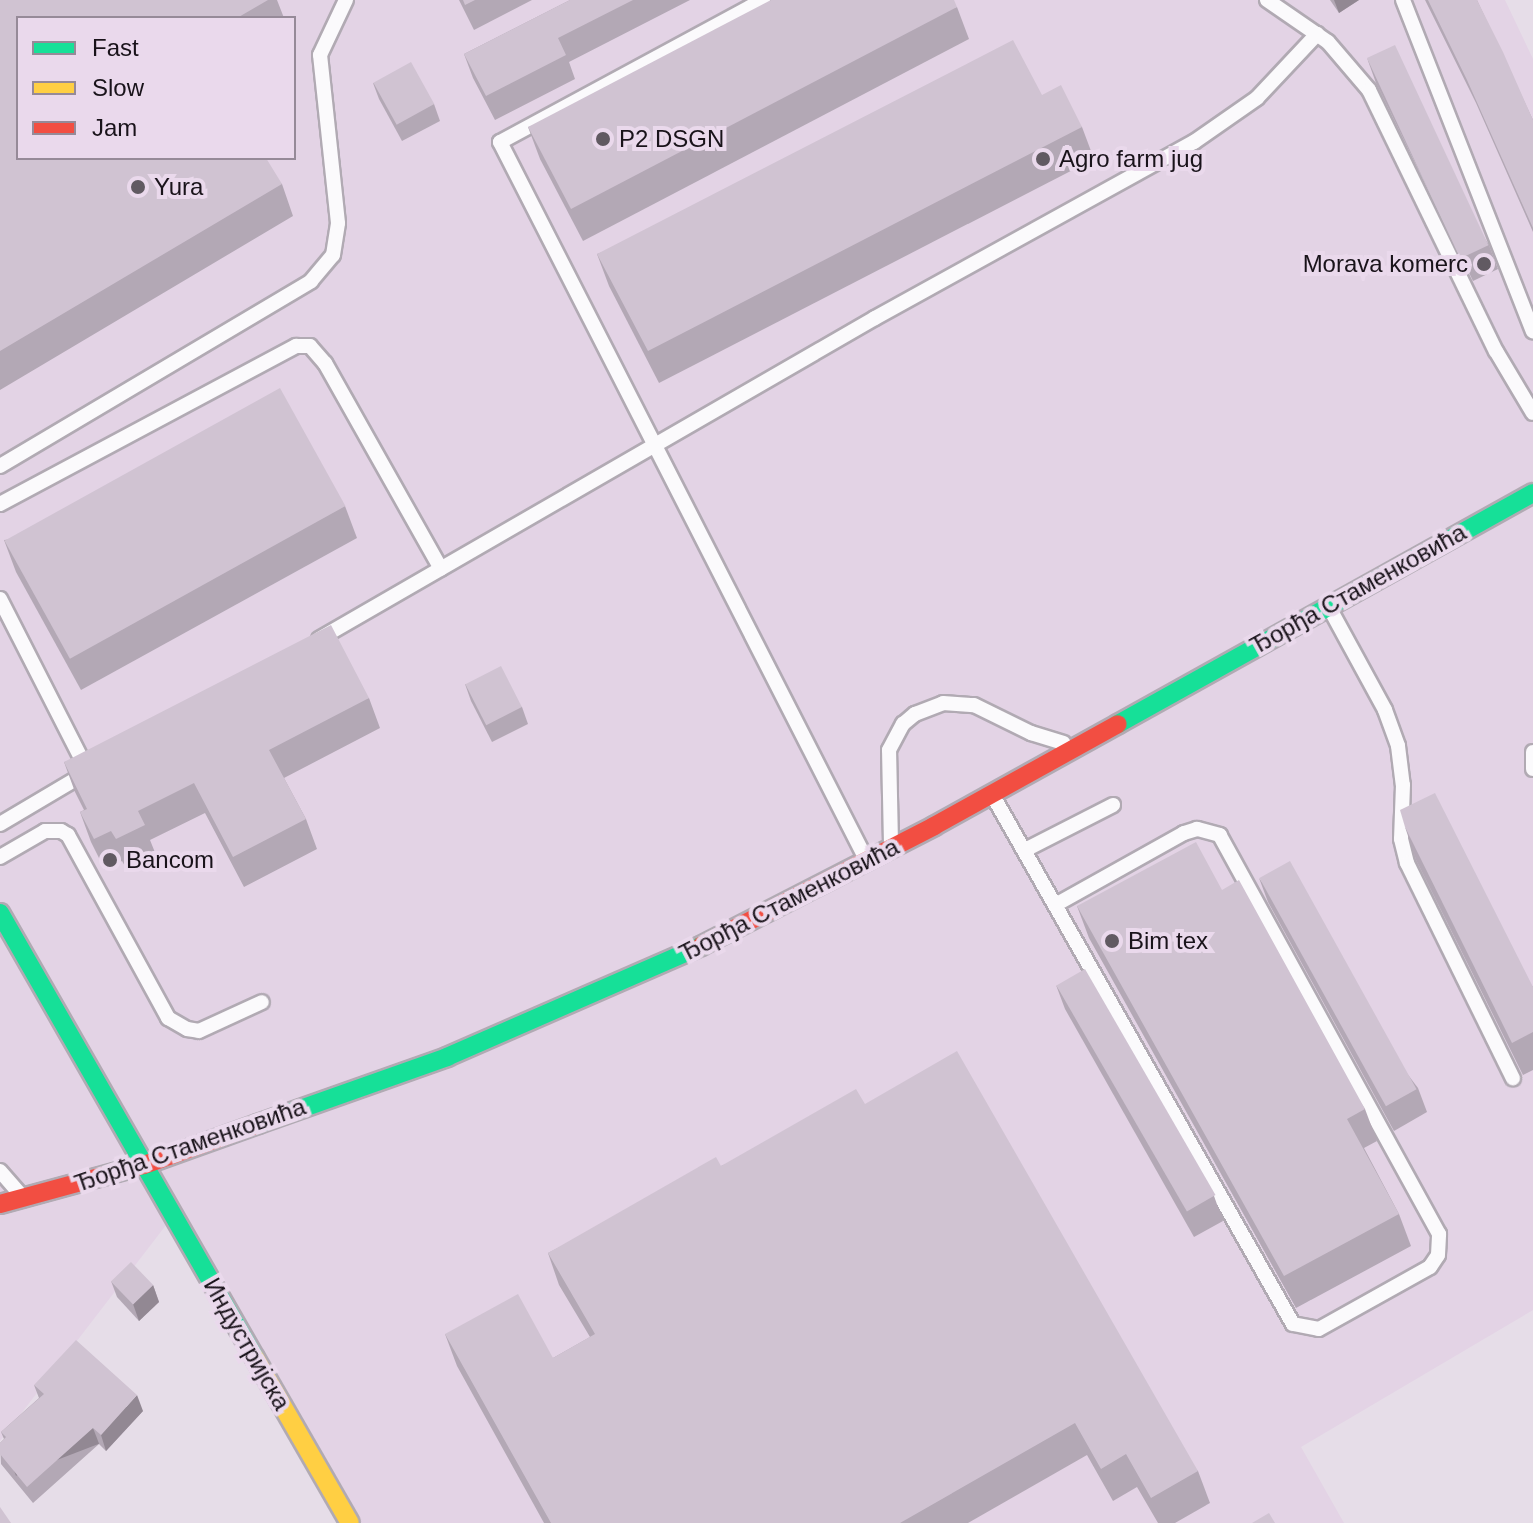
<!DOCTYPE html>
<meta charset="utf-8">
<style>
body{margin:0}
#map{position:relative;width:1533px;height:1523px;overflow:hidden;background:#e6dde8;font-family:Arial,sans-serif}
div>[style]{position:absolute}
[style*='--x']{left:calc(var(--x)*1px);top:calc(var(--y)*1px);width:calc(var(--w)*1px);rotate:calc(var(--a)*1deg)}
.built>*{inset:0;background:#e3d3e5}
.roads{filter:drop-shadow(2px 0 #b1aab3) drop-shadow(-2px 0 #b1aab3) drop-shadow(0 2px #b1aab3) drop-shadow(0 -2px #b1aab3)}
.lane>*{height:14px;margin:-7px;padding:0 7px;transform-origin:7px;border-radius:7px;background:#fbfafc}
.fast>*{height:18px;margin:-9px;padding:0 9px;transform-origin:9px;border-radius:9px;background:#16e098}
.slow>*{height:18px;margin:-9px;padding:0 9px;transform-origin:9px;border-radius:9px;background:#ffcf43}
.jam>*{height:18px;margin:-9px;padding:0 9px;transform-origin:9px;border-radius:9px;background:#f24e42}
.wall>*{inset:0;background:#b3a8b5}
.shaded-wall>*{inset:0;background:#928893;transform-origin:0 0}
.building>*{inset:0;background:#d0c3d2;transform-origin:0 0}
.dots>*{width:22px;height:22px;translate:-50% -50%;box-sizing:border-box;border:4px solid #ead9ec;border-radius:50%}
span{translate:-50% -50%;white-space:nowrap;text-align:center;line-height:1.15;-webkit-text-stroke:8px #ead9ec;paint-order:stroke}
.poi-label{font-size:24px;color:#19131a}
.left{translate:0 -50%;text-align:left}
.right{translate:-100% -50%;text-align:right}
.street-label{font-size:24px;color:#19131a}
.legend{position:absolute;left:16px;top:16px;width:280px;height:144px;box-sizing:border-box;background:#ead9ec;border:2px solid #968a98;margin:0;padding:10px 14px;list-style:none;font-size:24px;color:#19131a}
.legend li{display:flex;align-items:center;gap:16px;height:40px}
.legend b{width:40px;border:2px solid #968a98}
</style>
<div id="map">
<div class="built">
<div style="clip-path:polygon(evenodd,0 0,1505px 0,1533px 59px,1533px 1310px,1301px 1447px,1344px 1523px,350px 1523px,173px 1216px,0 1441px,0 0,18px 18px,294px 18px,294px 158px,18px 158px,18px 18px)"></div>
</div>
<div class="roads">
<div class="lane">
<div style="--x:763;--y:0;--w:299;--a:151.6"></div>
<div style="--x:500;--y:142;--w:803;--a:62.96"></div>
<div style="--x:1267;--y:0;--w:74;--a:34.5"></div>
<div style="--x:1328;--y:42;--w:63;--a:49.5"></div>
<div style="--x:1369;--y:90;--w:290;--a:64.1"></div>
<div style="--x:1496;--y:351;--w:72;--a:59.2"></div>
<div style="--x:1403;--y:0;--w:356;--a:68.6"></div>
<div style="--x:0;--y:466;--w:362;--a:-30.7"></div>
<div style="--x:311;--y:281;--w:34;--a:-50"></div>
<div style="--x:333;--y:255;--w:32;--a:-81"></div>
<div style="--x:338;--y:223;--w:169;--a:-96.1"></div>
<div style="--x:320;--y:55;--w:61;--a:-64.7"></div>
<div style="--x:0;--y:504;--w:336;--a:-28.1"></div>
<div style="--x:296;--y:346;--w:14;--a:0"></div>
<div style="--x:310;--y:346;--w:23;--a:49"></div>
<div style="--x:325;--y:363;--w:236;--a:60.6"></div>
<div style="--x:0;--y:599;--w:190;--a:63"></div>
<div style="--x:1330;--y:609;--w:115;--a:61.4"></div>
<div style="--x:1385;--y:710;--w:38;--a:70"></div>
<div style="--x:1398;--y:746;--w:39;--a:83"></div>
<div style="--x:1403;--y:785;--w:54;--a:92.1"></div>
<div style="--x:1401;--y:839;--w:25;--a:76"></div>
<div style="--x:1407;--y:863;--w:240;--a:63.8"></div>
<div style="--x:319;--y:639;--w:642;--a:-30"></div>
<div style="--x:875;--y:318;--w:364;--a:-28.9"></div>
<div style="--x:1194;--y:142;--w:77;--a:-34.9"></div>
<div style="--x:1257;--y:98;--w:88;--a:-46.8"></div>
<div style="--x:1533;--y:752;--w:17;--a:90"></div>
<div style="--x:993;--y:796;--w:607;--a:60.4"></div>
<div style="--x:1293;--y:1324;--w:26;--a:11"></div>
<div style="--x:1319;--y:1329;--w:127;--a:-29.2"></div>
<div style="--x:1430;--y:1267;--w:14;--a:-56"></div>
<div style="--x:1438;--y:1255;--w:21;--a:-87"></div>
<div style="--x:1439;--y:1234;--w:455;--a:-118.8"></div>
<div style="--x:1220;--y:835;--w:24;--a:-165"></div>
<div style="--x:1197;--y:829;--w:14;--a:163"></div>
<div style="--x:1184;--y:833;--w:145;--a:150.8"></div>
<div style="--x:0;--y:824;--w:100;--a:-30.7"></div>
<div style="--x:891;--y:844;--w:94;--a:-91.2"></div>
<div style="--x:889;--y:750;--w:30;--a:-62"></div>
<div style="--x:903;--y:724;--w:16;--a:-40"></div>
<div style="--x:915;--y:714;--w:30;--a:-21"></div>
<div style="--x:943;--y:703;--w:31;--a:4"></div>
<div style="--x:974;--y:705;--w:64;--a:26.2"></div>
<div style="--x:1031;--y:733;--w:34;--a:17"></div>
<div style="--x:1025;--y:850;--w:99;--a:-27.1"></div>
<div style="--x:0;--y:857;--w:52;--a:-30"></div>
<div style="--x:45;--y:831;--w:16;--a:0"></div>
<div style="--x:61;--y:831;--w:8;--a:30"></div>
<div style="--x:68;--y:835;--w:209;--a:61.3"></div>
<div style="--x:168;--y:1018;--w:22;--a:30"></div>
<div style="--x:187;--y:1029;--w:12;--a:9"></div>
<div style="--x:199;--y:1031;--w:69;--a:-24.7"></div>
<div style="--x:0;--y:1171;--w:32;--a:49"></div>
</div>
<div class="fast">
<div style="--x:1118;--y:724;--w:475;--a:-29.1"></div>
<div style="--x:0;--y:913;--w:513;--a:60.19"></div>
<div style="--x:258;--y:1124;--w:201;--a:-19.5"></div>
<div style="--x:447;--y:1057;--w:277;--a:-23.6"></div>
</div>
<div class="slow">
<div style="--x:255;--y:1358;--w:190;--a:60.1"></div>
</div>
<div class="jam">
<div style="--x:701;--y:946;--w:262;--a:-27.2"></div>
<div style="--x:934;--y:826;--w:210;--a:-29"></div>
<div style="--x:0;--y:1204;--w:149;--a:-15.2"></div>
<div style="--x:144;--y:1165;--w:121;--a:-19.8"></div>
</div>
</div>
<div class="wall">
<div style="clip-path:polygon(0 0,277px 0,284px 18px,18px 18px,282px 184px,293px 216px,0 390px)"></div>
<div style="clip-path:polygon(459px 0,532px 0,474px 30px)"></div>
<div style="clip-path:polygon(570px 0,690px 0,569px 62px,575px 79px,495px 120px,473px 78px,464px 54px)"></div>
<div style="clip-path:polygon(1330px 0,1359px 0,1339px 13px)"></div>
<div style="clip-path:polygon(1425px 0,1477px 0,1533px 120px,1533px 232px,1476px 103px)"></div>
<div style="clip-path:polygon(957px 7px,969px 39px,583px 241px,540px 159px,528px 127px)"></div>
<div style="clip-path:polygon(1367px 58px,1489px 245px,1498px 269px,1473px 281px,1376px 83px)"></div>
<div style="clip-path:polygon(373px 83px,434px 104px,440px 121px,402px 141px,379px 99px)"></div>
<div style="clip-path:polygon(1042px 95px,1082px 127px,1094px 159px,659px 383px,609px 286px,597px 254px)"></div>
<div style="clip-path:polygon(345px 506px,357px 538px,81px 690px,16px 572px,4px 540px)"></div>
<div style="clip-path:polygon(465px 684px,522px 707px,528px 724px,492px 742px,471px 701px)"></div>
<div style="clip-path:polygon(369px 698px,380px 728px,284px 778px,306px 819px,317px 849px,244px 887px,205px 813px,150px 840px,156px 855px,127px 870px,122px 861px,105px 870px,91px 842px,80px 812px,84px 810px,75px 792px,64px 762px)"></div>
<div style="clip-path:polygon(1405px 827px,1533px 987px,1533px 1070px,1523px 1075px,1416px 860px)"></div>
<div style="clip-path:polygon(1259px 878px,1418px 1088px,1427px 1112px,1394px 1131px,1268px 902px)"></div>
<div style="clip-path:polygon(1222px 890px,1365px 1109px,1377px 1141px,1364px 1148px,1399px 1214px,1411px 1246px,1296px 1308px,1089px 938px,1077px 906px)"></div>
<div style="clip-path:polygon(1056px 985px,1214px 1196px,1223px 1221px,1194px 1237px,1065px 1009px)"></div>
<div style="clip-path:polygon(865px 1104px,1198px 1471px,1210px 1503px,1175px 1523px,1158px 1523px,1137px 1487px,1113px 1501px,1087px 1455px,968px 1523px,544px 1523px,457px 1366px,445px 1334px,553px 1358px,590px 1337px,559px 1285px,548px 1253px,721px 1166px)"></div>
<div style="clip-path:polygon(111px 1281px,153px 1285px,159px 1302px,139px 1321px,117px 1297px)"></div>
<div style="clip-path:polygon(34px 1385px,143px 1411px,106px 1451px,99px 1444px,33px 1503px,1px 1464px,0 1443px,4px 1439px,1px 1432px,39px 1398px)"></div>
</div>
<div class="shaded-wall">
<div style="clip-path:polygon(1334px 0,1359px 0,1339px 13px)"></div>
<div style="clip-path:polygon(153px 1285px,159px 1302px,139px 1321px,133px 1304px)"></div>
<div style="clip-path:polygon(137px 1395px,143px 1411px,106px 1451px,101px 1435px)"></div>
<div style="left:93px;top:1428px;width:17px;height:89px;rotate:69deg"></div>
</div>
<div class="building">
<div style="clip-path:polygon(0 0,268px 0,237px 18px,18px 18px,18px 158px,266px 158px,282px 184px,0 351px)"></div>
<div style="clip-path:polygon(463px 0,475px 0,465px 5px)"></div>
<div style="clip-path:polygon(570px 0,633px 0,558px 38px,566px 55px,486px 96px,464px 54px)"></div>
<div style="clip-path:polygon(771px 0,954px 0,957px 7px,571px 209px,528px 127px)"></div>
<div style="clip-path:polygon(1428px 0,1477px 0,1503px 52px,1533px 120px,1533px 228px,1467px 80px)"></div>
<div style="clip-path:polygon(1013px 40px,1042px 95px,1061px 85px,1082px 127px,648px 351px,597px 254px)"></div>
<div style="left:1395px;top:45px;width:221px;height:31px;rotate:65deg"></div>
<div style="left:411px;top:62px;width:48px;height:43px;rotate:61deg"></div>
<div style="left:280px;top:388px;width:135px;height:315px;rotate:61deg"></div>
<div style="clip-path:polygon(331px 625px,369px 698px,269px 750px,306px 819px,233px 857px,194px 783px,138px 811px,145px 825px,116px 839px,111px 831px,94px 839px,80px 812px,87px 809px,64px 762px)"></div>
<div style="left:501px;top:666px;width:46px;height:40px;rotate:63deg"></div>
<div style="clip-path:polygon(1435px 793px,1533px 987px,1533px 1032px,1512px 1043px,1405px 827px,1400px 810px)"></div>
<div style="clip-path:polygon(1196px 842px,1222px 890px,1239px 880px,1365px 1109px,1347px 1119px,1399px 1214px,1284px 1276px,1077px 906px)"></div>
<div style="left:1290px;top:861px;width:261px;height:35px;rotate:61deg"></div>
<div style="left:1085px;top:969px;width:261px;height:33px;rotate:60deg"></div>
<div style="clip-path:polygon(957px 1051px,1198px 1471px,1151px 1498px,1126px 1454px,1101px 1469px,1075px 1423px,900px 1523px,551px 1523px,445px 1334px,518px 1294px,553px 1358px,595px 1334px,548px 1253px,716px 1157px,721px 1166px,856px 1089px,865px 1104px)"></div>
<div style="left:131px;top:1262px;width:32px;height:28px;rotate:46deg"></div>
<div style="clip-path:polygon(76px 1340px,137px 1395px,101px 1435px,93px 1428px,27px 1487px,0 1454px,0 1443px,6px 1437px,1px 1432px,44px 1394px,34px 1385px)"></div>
<div style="clip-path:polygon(0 1507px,11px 1523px,0 1523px)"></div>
<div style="clip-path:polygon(1269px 1513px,1275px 1523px,1252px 1523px)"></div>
</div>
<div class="dots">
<div style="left:603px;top:139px;background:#615a62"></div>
<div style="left:1043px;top:159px;background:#615a62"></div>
<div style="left:138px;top:187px;background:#615a62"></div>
<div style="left:1484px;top:264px;background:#615a62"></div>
<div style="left:110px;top:860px;background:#615a62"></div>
<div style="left:1112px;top:941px;background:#615a62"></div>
</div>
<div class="poi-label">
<span class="left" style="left:619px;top:139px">P2 DSGN</span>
<span class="left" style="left:1059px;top:159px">Agro farm jug</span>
<span class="left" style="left:154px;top:187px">Yura</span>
<span class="right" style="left:1468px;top:264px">Morava komerc</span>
<span class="left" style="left:126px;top:860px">Bancom</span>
<span class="left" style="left:1128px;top:941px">Bim tex</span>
</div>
<div class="street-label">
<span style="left:1358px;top:589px;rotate:-29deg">Ђорђа Стаменковића</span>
<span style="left:789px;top:900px;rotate:-27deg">Ђорђа Стаменковића</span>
<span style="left:190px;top:1145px;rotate:-19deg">Ђорђа Стаменковића</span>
<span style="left:247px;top:1344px;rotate:60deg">Индустријска</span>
</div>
<ul class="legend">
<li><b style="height:10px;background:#16e098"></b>Fast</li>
<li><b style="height:10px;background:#ffcf43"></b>Slow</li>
<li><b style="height:10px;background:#f24e42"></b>Jam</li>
</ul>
</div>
